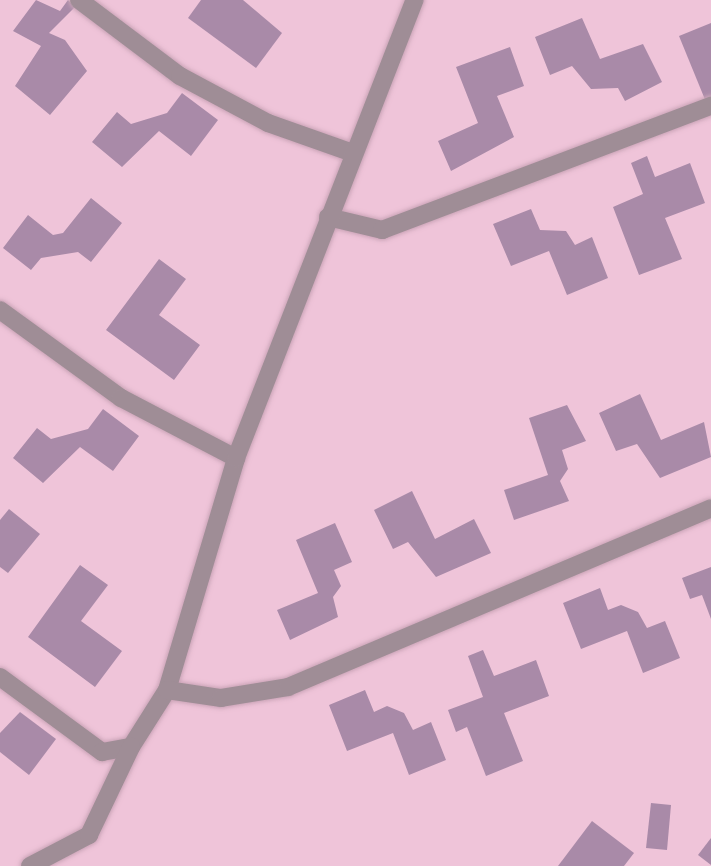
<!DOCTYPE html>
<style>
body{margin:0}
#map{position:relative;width:711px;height:866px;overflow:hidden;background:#efc4d9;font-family:"Archivo Narrow",sans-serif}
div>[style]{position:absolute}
.building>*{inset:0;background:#a98aa8}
.roads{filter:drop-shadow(0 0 2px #caa4b7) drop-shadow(0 0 2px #caa4b7)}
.minor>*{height:18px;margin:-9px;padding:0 9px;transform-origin:9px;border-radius:9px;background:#9f8d96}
span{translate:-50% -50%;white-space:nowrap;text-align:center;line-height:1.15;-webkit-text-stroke:7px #efc4d9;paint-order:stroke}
</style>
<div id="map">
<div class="building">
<div style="clip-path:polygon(36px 0,60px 11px,68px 0,75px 7px,49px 33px,65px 40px,87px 71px,50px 115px,15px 86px,41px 46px,13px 31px)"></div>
<div style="clip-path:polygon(201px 0,243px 0,282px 33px,256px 68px,188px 18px)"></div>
<div style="clip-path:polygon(582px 18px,600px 59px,643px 44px,662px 82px,625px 101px,618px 88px,591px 89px,572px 66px,550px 75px,535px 37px)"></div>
<div style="clip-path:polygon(711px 23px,711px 100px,706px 102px,679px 36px)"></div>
<div style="clip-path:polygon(510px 47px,524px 86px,497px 96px,514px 137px,451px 171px,438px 141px,478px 123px,456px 67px)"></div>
<div style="clip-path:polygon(182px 93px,218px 120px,191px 156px,159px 131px,122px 167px,92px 142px,117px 112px,131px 124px,167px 113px)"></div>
<div style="clip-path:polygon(647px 156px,655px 177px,690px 163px,705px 203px,665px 218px,682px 259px,639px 275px,613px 207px,643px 194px,631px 163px)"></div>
<div style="clip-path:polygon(91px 198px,122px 223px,91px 262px,78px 252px,41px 258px,31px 270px,3px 248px,28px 215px,53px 235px,63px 233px)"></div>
<div style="clip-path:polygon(531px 209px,540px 230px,566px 231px,575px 245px,592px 237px,608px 278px,567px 295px,549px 251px,511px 266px,493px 224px)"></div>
<div style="clip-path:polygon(159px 259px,186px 279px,159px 315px,200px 345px,174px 380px,106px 330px)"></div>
<div style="clip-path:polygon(640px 394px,661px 440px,704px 422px,711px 457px,660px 478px,637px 444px,616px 451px,599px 413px)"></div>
<div style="clip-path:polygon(567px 405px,586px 441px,562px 450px,568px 469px,560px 481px,569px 501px,514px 520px,504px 490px,548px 475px,529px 418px)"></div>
<div style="clip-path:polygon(103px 409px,139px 436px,113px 471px,80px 447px,43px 483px,13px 458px,37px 428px,51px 439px,88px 429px)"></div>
<div style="clip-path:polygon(412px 491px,435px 539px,474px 519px,491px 553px,436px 577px,408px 542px,393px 549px,374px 510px)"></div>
<div style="clip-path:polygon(9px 509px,40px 534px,8px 573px,0 567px,0 520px)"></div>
<div style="clip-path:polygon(335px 523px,352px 562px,334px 570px,341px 586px,333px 597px,338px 617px,290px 640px,277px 610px,318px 593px,296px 540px)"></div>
<div style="clip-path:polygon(80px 565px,108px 585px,81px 621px,122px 651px,95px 687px,28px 637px)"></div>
<div style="clip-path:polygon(711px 567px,711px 619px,702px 595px,690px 599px,682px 578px)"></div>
<div style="clip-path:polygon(600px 588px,608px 610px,621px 605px,638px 612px,647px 628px,665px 621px,680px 658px,643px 673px,627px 631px,581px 649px,563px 603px)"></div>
<div style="clip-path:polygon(483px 650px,494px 676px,536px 660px,549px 696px,504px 713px,523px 761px,486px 776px,467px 727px,456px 732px,448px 710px,483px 697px,468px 656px)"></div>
<div style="clip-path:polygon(365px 690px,374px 712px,387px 706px,404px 713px,413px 730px,431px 722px,446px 760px,409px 775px,393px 733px,347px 751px,329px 705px)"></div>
<div style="clip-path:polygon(20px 712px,56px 739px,29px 775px,0 752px,0 733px)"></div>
<div style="clip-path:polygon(651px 803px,671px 805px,667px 850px,646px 848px)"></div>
<div style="clip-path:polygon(592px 821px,634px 853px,624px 866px,558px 866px)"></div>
<div style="clip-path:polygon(711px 838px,711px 865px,698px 855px)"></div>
</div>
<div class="roads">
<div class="minor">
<div style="left:79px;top:0;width:126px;rotate:37deg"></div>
<div style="left:180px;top:76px;width:100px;rotate:28.1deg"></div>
<div style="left:268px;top:123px;width:87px;rotate:19.5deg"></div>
<div style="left:328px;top:217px;width:56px;rotate:13.5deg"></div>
<div style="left:382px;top:230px;width:352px;rotate:-20.7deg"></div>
<div style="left:0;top:310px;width:150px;rotate:36deg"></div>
<div style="left:121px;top:398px;width:130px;rotate:27.6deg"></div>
<div style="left:0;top:677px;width:127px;rotate:36.3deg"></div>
<div style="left:102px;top:752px;width:29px;rotate:-10deg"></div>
<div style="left:131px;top:747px;width:67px;rotate:-57.7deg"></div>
<div style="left:167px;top:690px;width:242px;rotate:-73.4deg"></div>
<div style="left:236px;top:458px;width:492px;rotate:-68.7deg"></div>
<div style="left:167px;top:690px;width:55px;rotate:8.4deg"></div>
<div style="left:221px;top:698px;width:68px;rotate:-9.3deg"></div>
<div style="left:288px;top:687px;width:459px;rotate:-22.9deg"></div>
<div style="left:30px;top:866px;width:67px;rotate:-27.7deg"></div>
<div style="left:89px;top:835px;width:98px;rotate:-64.5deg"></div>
</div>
</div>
</div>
